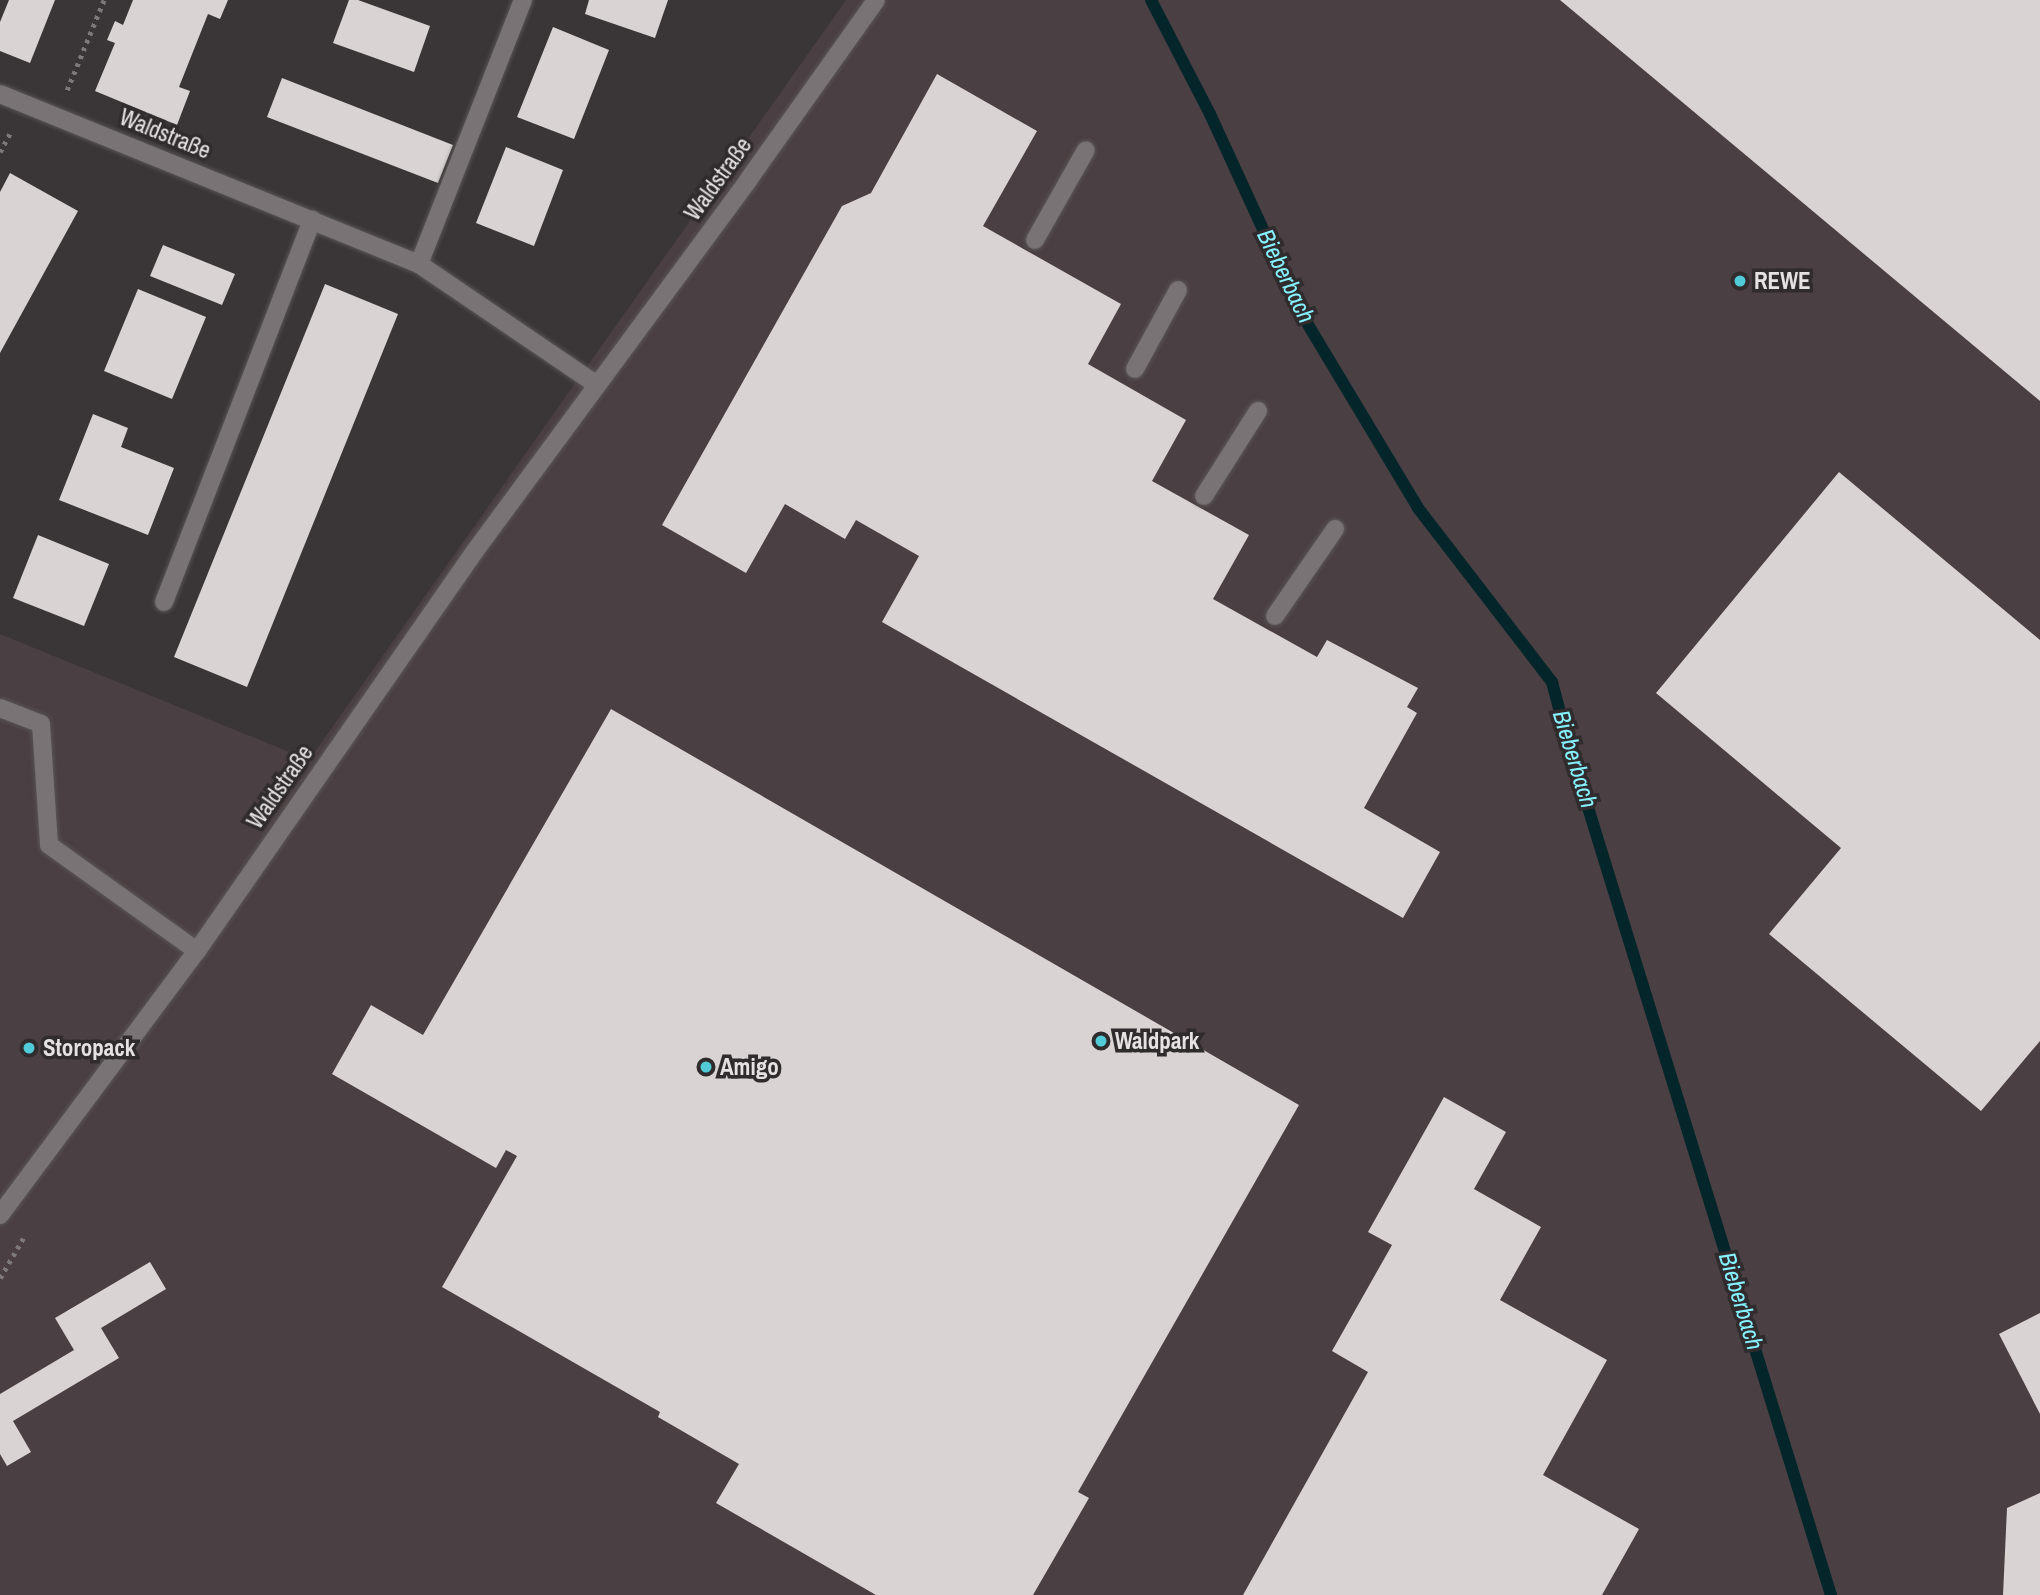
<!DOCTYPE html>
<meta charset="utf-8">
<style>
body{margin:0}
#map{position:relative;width:2040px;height:1595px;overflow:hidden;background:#3a3536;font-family:"Archivo Narrow",sans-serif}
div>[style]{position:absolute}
.built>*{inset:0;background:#4a3f42}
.stream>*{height:12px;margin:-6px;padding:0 6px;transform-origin:6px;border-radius:6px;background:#04262a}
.building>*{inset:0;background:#d9d3d4}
.path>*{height:4.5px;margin-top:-2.25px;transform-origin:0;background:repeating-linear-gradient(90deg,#7d7879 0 3.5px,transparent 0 8.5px)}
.roads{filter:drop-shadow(0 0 2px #585455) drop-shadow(0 0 2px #585455)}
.lane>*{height:18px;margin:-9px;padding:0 9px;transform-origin:9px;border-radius:9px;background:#797375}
.street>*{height:18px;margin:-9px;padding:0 9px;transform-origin:9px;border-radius:9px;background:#797375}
.dots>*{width:19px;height:19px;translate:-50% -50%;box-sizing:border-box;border:4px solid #302b2c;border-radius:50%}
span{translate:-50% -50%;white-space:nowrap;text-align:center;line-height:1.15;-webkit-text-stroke:7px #302b2c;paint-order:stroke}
.street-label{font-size:23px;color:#e6e2e3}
.poi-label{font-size:23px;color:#e6e2e3;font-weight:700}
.left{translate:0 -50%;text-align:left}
.water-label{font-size:24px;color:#86f2ff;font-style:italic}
</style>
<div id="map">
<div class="built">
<div style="clip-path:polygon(846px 0,2040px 0,2040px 1595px,0 1595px,0 634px,309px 760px)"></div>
</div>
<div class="stream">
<div style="left:1151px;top:0;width:128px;rotate:62.6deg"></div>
<div style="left:1210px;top:114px;width:225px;rotate:65.3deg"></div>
<div style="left:1304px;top:318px;width:222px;rotate:59deg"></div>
<div style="left:1418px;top:508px;width:220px;rotate:52.4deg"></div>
<div style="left:1552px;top:682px;width:66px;rotate:75.1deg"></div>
<div style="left:1569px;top:746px;width:889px;rotate:72.85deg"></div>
</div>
<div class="building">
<div style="clip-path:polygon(9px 0,55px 0,30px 63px,0 51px,0 22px)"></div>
<div style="clip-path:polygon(133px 0,228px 0,220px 19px,208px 14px,179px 87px,190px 91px,177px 125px,95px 91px,115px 43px,107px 40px,115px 21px,123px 25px)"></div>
<div style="clip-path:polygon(349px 0,358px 0,430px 26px,414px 72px,333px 43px)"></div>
<div style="clip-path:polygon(589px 0,668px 0,655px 38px,585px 14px)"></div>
<div style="clip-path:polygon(1560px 0,2040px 0,2040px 401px)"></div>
<div style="clip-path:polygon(553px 27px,609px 50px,574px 139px,517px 117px)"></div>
<div style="clip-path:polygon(937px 74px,1037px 131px,983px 226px,1121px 304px,1088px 364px,1186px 420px,1152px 481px,1249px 535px,1213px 599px,1317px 657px,1327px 640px,1418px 688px,1407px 707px,1417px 713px,1364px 808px,1440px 852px,1403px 918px,882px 622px,919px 556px,856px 520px,845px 539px,785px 504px,746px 573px,662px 525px,842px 206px,871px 193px)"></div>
<div style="clip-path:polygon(282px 78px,453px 145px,438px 183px,267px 117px)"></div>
<div style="clip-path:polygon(506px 147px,563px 170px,534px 246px,476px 223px)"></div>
<div style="clip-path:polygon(10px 173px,78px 211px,0 353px,0 192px)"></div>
<div style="clip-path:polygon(163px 245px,235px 274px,222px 305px,150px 276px)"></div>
<div style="clip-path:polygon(325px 284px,398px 314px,247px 687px,174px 657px)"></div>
<div style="clip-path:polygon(138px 289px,206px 317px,172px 399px,104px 371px)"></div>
<div style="clip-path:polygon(93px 414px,128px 428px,121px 447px,174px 468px,148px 535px,59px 500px)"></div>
<div style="clip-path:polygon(1839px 472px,2040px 640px,2040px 1041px,1981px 1111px,1769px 934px,1841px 848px,1656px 693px)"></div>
<div style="clip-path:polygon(38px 535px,109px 564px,84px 626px,13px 598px)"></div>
<div style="clip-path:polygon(611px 709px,1299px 1105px,1078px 1492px,1089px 1498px,1033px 1595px,876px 1595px,716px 1503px,739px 1464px,658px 1417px,660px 1412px,442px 1287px,517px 1156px,506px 1150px,496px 1168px,332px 1074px,371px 1005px,423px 1035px)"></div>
<div style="clip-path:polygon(1444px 1097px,1506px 1132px,1474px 1189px,1541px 1227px,1500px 1300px,1607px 1360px,1543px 1475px,1639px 1529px,1602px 1595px,1243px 1595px,1368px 1372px,1332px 1351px,1392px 1245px,1368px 1232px)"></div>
<div style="clip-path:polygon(150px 1262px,166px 1289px,101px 1328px,119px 1358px,13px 1421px,31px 1452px,7px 1466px,0 1454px,0 1394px,74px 1350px,55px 1318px)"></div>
<div style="clip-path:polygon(2040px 1313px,2040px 1414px,1999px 1334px)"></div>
<div style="clip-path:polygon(2040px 1493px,2040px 1595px,2003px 1595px,2007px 1508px)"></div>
</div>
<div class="path">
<div style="left:67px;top:90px;width:97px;rotate:-67.7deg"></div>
<div style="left:0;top:152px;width:24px;rotate:-62deg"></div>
<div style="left:0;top:1278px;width:50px;rotate:-59.8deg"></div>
</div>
<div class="roads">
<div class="lane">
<div style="left:1035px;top:240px;width:103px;rotate:-60.5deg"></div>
<div style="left:1135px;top:369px;width:90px;rotate:-61.4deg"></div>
<div style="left:1204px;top:496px;width:101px;rotate:-57.6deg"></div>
<div style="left:1275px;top:616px;width:106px;rotate:-55.4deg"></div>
<div style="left:0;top:708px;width:44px;rotate:21.3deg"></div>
<div style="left:41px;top:724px;width:121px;rotate:86.2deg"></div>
<div style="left:49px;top:845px;width:182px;rotate:35.6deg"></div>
</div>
<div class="street">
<div style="left:0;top:94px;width:452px;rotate:22.1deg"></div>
<div style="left:419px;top:264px;width:215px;rotate:34.2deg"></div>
<div style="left:419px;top:264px;width:284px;rotate:-68.5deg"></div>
<div style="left:164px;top:602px;width:410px;rotate:-68.8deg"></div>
<div style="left:0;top:1215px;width:329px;rotate:-53.3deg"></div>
<div style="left:197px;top:951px;width:487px;rotate:-55.2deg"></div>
<div style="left:475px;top:551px;width:462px;rotate:-53.6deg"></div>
<div style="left:749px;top:179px;width:219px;rotate:-54.6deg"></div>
</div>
</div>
<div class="dots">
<div style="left:1740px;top:281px;background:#52cbd9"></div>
<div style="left:1101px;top:1041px;background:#52cbd9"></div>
<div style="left:29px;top:1048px;background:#52cbd9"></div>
<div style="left:706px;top:1067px;background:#52cbd9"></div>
</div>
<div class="street-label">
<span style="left:165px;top:134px;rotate:22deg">Waldstraße</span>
<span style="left:718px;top:179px;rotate:-54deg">Waldstraße</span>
<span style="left:280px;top:787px;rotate:-55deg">Waldstraße</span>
</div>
<div class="poi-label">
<span class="left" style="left:1754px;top:281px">REWE</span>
<span class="left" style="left:1115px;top:1041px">Waldpark</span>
<span class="left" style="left:43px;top:1048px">Storopack</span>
<span class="left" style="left:720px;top:1067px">Amigo</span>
</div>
<div class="water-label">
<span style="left:1286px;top:276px;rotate:64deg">Bieberbach</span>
<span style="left:1575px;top:759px;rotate:73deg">Bieberbach</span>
<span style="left:1741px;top:1301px;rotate:73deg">Bieberbach</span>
</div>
</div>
